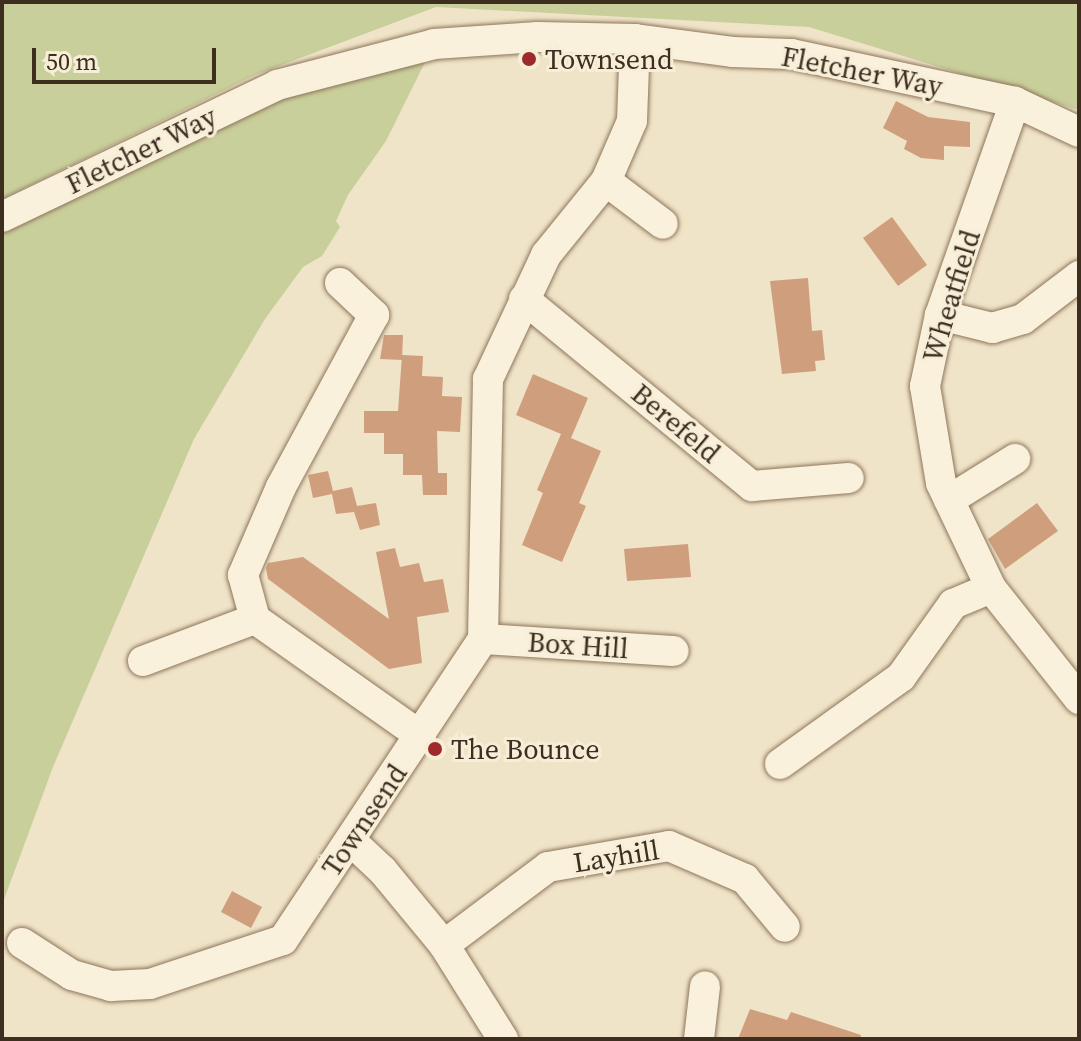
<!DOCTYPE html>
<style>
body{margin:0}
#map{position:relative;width:1081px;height:1041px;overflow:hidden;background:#f0e4c8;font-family:"Source Serif 4",serif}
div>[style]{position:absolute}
.green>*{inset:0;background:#c9cf9b}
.building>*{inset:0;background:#cf9f7d}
.roads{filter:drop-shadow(0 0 2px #8d765c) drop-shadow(0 0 2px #8d765c)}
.minor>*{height:30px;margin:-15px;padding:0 15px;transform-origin:15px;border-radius:15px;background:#faf1dc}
.dots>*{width:22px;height:22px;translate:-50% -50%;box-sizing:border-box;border:4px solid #f7eed8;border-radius:50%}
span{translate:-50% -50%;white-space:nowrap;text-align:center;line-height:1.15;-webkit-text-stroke:6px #f7eed8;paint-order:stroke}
.poi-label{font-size:28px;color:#3d2e20}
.left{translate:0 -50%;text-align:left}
.street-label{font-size:28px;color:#3d2e20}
.frame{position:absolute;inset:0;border:4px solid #3d2e20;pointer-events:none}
.scale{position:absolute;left:32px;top:48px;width:184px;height:36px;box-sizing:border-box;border:4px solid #3d2e20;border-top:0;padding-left:10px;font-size:24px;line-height:28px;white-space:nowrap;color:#3d2e20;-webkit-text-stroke:6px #f7eed8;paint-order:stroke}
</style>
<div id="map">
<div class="green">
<div style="clip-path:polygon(2px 2px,1079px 2px,1079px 110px,809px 27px,436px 7px,255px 75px,2px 199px)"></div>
<div style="clip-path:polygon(434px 44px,386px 141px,348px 195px,336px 221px,340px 227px,322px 256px,303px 267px,265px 319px,194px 439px,53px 767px,2px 905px,2px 217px,277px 85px)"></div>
</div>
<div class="building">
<div style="clip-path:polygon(896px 101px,928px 117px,970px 122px,970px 147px,944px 146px,944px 160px,921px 158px,904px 149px,907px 141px,883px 128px)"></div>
<div style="clip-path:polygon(892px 217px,927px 265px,898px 286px,863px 238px)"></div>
<div style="clip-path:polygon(808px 278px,812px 331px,822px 330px,825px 360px,815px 361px,816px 371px,782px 374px,770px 281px)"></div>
<div style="clip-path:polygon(384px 335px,403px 335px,402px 360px,380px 359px)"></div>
<div style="clip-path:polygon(402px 355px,423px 356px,422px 376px,443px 377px,442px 396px,462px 397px,460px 432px,437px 431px,438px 473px,447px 473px,447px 495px,423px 495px,422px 475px,403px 475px,403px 454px,384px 454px,384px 433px,364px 433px,364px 411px,398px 411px)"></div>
<div style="clip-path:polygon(533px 374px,588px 398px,571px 438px,601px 451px,579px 503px,586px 506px,562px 562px,522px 545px,543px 493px,537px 490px,561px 434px,516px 415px)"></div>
<div style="clip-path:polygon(328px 471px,333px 491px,352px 487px,357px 506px,376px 503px,380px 525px,360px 530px,354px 512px,336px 514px,332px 494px,313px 498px,308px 475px)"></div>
<div style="clip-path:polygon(1037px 503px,1058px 531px,1005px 569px,988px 539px)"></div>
<div style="clip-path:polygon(688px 544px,691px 577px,627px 581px,624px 549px)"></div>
<div style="clip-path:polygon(395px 548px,400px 567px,419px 563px,424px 582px,443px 579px,449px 612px,417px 617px,422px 663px,389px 669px,268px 579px,266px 568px,268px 563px,303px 557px,389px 619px,376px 552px)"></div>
<div style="clip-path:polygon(232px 891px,262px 907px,251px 928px,221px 912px)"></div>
<div style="clip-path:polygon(750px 1009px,787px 1020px,791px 1012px,861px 1035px,860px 1039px,738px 1039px)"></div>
</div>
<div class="roads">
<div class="minor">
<div style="left:606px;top:181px;width:71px;rotate:37deg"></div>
<div style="left:2px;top:217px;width:305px;rotate:-25.6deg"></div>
<div style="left:277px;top:85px;width:162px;rotate:-14.6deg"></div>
<div style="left:434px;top:44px;width:104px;rotate:-3.9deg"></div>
<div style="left:538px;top:37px;width:97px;rotate:1.2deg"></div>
<div style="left:635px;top:39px;width:98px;rotate:7.6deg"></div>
<div style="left:732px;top:52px;width:59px;rotate:1.9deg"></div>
<div style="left:791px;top:54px;width:229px;rotate:12.1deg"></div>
<div style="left:1015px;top:102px;width:71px;rotate:25.1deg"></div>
<div style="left:340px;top:283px;width:47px;rotate:43.3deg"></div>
<div style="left:374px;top:315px;width:196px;rotate:118.4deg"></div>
<div style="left:281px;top:487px;width:96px;rotate:113.4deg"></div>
<div style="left:243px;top:575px;width:46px;rotate:74.7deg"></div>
<div style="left:255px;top:619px;width:203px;rotate:35.2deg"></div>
<div style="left:524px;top:299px;width:295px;rotate:39.4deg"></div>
<div style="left:752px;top:486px;width:97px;rotate:-4.7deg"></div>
<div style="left:940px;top:315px;width:54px;rotate:14deg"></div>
<div style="left:992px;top:328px;width:32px;rotate:-16deg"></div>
<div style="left:1023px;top:319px;width:71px;rotate:-37.5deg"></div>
<div style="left:949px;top:500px;width:78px;rotate:-31.8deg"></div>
<div style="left:991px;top:588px;width:142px;rotate:51.6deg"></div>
<div style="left:483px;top:639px;width:191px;rotate:3.6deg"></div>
<div style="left:143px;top:661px;width:120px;rotate:-20.6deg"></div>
<div style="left:780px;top:764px;width:149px;rotate:-35.7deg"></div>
<div style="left:901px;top:677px;width:90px;rotate:-54.5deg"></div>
<div style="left:953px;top:604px;width:41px;rotate:-22.8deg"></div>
<div style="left:991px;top:588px;width:116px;rotate:-115.5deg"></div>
<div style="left:941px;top:483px;width:98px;rotate:-99.4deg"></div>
<div style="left:925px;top:386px;width:73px;rotate:-78.1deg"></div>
<div style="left:940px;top:315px;width:226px;rotate:-70.6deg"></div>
<div style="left:350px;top:840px;width:45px;rotate:43.2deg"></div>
<div style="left:383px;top:871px;width:96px;rotate:50.5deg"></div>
<div style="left:444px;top:945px;width:111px;rotate:57.9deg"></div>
<div style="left:22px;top:943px;width:59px;rotate:32.6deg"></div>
<div style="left:72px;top:975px;width:41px;rotate:15.8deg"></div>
<div style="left:111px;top:986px;width:39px;rotate:-3deg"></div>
<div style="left:150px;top:984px;width:140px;rotate:-18.3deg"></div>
<div style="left:283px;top:940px;width:361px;rotate:-56.4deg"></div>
<div style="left:483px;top:639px;width:260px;rotate:-88.9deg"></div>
<div style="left:488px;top:379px;width:137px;rotate:-64.9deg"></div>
<div style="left:546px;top:255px;width:95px;rotate:-51deg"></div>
<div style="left:606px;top:181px;width:65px;rotate:-66.6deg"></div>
<div style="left:632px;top:121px;width:82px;rotate:-87.9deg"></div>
<div style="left:444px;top:945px;width:130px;rotate:-36.9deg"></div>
<div style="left:548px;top:867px;width:123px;rotate:-9.8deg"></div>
<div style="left:669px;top:846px;width:83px;rotate:23.5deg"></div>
<div style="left:745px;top:879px;width:62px;rotate:50.2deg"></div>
<div style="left:699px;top:1039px;width:53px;rotate:-83.5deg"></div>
</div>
</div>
<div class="dots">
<div style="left:529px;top:59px;background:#9e2a2b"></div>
<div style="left:435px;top:749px;background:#9e2a2b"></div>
</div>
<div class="poi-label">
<span class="left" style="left:545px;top:59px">Townsend</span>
<span class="left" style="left:451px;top:749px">The Bounce</span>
</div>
<div class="street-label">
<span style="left:862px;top:71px;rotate:11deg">Fletcher Way</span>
<span style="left:141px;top:150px;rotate:-26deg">Fletcher Way</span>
<span style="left:951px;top:296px;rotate:-73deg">Wheatfield</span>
<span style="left:676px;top:423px;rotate:40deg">Berefeld</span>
<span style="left:578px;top:645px;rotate:4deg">Box Hill</span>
<span style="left:364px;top:820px;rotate:-56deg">Townsend</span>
<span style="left:616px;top:856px;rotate:-9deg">Layhill</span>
</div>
<div class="frame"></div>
<div class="scale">50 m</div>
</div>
